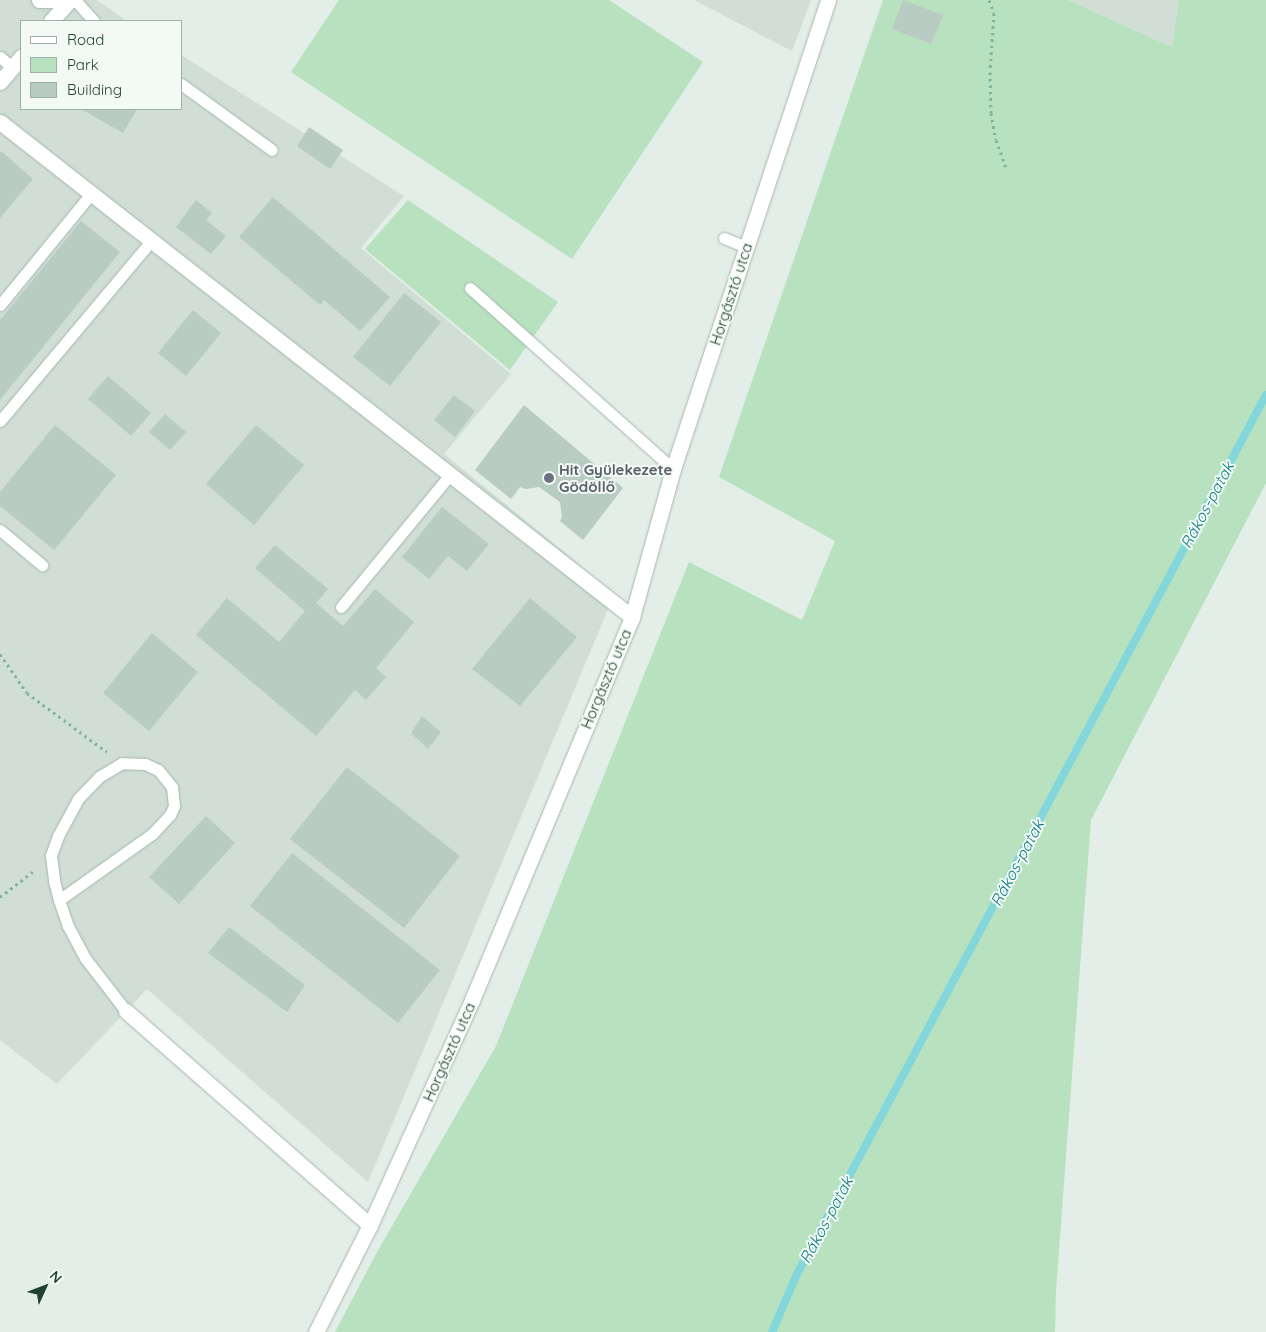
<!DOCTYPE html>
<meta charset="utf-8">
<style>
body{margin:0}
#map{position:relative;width:1266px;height:1332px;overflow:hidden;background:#e2eee7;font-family:Quicksand,sans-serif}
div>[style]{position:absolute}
.built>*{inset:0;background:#d0ded6}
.green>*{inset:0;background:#b8e2bf}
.stream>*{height:8px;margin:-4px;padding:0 4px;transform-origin:4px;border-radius:4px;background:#83d6da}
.building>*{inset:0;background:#b9ccc3}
.path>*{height:3px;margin-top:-1.5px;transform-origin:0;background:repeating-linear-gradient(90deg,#7eb59e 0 2.5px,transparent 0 6.5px)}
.roads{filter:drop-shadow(0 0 1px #a4b7ae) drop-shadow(0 0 1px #a4b7ae)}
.service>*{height:11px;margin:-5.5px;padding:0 5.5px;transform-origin:5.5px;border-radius:5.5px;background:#fff}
.minor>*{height:15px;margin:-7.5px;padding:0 7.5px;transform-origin:7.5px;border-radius:7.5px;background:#fff}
.dots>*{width:14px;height:14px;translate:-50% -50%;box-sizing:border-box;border:2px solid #f3faf5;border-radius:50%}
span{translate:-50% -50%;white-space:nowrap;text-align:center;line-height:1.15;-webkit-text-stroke:4px #f3faf5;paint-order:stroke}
.street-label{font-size:15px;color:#1f4134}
.worship-label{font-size:15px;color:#5b616d;font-weight:700}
.left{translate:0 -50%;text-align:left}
.water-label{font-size:16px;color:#117e85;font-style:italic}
.legend{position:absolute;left:20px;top:20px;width:162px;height:90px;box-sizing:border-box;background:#f3faf5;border:1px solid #9eb0a8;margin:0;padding:6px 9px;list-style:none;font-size:15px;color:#1f4134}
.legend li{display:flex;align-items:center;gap:10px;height:25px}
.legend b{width:25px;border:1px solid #9eb0a8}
.north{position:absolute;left:20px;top:1262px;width:50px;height:50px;-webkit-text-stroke:4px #f3faf5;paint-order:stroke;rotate:47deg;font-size:14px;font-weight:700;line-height:20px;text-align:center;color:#1f4134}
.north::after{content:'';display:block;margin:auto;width:18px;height:22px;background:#1f4134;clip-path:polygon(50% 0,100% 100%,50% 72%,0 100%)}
</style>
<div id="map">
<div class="built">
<div style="clip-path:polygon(0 0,97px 0,127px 21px,21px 21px,21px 109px,181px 109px,181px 55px,404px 196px,361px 248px,511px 374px,444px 454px,580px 565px,609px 607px,368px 1182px,147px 989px,57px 1084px,0 1040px)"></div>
<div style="clip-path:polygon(694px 0,811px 0,792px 51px)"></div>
<div style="clip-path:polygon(1068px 0,1179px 0,1172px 47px)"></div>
</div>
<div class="green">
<div style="clip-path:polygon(339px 0,609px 0,703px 62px,572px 259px,291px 72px)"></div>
<div style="clip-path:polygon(883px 0,1068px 0,1172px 47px,1179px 0,1266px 0,1266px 483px,1091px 820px,1056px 1291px,1055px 1332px,335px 1332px,377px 1252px,496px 1046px,689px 562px,802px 620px,835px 541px,719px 477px)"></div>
<div style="clip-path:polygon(408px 200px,558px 302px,510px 370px,365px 249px)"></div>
</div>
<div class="stream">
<div style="left:772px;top:1332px;width:63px;rotate:-66.7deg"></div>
<div style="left:797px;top:1274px;width:996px;rotate:-61.92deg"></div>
</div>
<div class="building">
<div style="clip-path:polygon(903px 0,943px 15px,931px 44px,892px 29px)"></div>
<div style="clip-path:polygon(81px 109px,137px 109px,123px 133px)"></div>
<div style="clip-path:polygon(309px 127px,343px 150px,330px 169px,297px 146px)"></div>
<div style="clip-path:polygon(1px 151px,33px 179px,0 218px,0 152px)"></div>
<div style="clip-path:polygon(273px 197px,390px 297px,360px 331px,324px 300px,320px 305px,239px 237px)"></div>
<div style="clip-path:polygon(196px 200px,212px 213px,206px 220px,226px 236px,211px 254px,176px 227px)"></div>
<div style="clip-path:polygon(81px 221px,120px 252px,0 400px,0 320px)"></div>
<div style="clip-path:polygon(404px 293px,441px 322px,390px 386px,353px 357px)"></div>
<div style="clip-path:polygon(193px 310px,221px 333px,186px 376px,158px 353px)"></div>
<div style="clip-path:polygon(108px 376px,151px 413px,131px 436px,88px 399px)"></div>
<div style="clip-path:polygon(454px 395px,475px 411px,455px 437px,434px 420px)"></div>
<div style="clip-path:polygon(524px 405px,623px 488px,583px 540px,560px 521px,562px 517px,560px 502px,539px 487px,526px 489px,520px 487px,511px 499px,475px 470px)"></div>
<div style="clip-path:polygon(165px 414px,186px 432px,170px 450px,149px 432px)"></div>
<div style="clip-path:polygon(55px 425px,116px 475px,54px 550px,0 506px,0 492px)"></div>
<div style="clip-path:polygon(256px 425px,304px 465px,254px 525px,206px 484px)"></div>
<div style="clip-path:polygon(442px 507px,489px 544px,467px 571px,448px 556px,429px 579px,402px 557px)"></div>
<div style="clip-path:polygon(275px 545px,328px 589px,316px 603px,343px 626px,375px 589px,414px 622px,376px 668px,386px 677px,366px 700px,355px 690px,316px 736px,196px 635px,227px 598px,279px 642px,305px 611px,255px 568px)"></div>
<div style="clip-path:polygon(530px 598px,577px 637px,520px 706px,472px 669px)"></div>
<div style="clip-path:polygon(152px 633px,198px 672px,149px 731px,103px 693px)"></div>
<div style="clip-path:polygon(422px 716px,441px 732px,428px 749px,411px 733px)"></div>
<div style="clip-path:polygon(347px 767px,460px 856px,404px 928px,290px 839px)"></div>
<div style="clip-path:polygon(206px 816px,235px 843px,179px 904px,149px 877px)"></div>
<div style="clip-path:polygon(292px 853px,440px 970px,398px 1023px,250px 906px)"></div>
<div style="clip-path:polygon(229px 927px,305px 985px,287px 1012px,208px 953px)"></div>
</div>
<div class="path">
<div style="left:989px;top:0;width:14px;rotate:69deg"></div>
<div style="left:994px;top:13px;width:59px;rotate:93.9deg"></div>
<div style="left:990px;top:72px;width:41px;rotate:88.6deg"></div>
<div style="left:991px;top:113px;width:27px;rotate:80deg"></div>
<div style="left:996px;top:140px;width:30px;rotate:70deg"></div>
<div style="left:0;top:654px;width:47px;rotate:55.3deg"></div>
<div style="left:27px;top:693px;width:99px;rotate:36.4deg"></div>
<div style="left:0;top:897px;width:44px;rotate:-37.6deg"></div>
</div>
<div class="roads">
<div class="service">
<div style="left:75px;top:0;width:28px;rotate:48deg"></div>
<div style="left:0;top:57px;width:16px;rotate:40deg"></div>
<div style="left:181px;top:84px;width:112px;rotate:36deg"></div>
<div style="left:724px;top:238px;width:24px;rotate:22deg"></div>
<div style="left:470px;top:288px;width:272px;rotate:41.7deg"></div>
<div style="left:0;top:305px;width:144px;rotate:-50.7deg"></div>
<div style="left:0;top:421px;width:235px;rotate:-50deg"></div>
<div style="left:0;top:530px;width:55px;rotate:39.8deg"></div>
<div style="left:341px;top:607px;width:170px;rotate:-50.5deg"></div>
<div style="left:59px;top:900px;width:114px;rotate:-35.4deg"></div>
<div style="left:152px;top:834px;width:26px;rotate:-47deg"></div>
<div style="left:170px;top:815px;width:10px;rotate:-66deg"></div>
<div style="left:174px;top:806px;width:19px;rotate:-96deg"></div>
<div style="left:172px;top:787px;width:22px;rotate:-129deg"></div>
<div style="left:158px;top:770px;width:14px;rotate:-155deg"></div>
<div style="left:145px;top:764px;width:23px;rotate:-178deg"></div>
<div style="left:122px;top:763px;width:26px;rotate:149deg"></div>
<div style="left:100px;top:776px;width:32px;rotate:134deg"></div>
<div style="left:78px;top:799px;width:42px;rotate:118.4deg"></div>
<div style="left:58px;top:836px;width:20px;rotate:110deg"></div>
<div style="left:51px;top:855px;width:26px;rotate:83deg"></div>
<div style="left:54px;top:881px;width:20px;rotate:75deg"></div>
<div style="left:59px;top:900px;width:28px;rotate:71deg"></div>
<div style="left:68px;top:926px;width:36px;rotate:62deg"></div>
<div style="left:85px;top:958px;width:67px;rotate:52.3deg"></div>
</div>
<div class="minor">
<div style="left:39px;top:0;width:16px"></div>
<div style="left:51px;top:21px;width:28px;rotate:-48deg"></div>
<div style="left:0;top:82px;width:33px;rotate:-50deg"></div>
<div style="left:0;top:122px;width:803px;rotate:38.07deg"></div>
<div style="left:126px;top:1011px;width:325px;rotate:41.3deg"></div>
<div style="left:316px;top:1332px;width:120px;rotate:-63.2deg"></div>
<div style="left:370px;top:1225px;width:247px;rotate:-65.6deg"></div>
<div style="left:472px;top:1000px;width:415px;rotate:-67.3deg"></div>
<div style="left:632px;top:617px;width:154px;rotate:-74.5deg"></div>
<div style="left:673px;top:469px;width:494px;rotate:-71.7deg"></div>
</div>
</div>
<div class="dots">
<div style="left:549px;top:478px;background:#6b7280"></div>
</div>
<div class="street-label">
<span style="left:731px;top:294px;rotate:-72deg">Horgásztó utca</span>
<span style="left:606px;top:679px;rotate:-67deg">Horgásztó utca</span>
<span style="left:449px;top:1052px;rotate:-66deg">Horgásztó utca</span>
</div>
<div class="worship-label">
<span class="left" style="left:559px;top:478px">Hit Gyülekezete<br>Gödöllő</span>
</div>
<div class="water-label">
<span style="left:1207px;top:505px;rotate:-62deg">Rákos-patak</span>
<span style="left:1017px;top:863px;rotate:-62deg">Rákos-patak</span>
<span style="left:826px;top:1220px;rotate:-62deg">Rákos-patak</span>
</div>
<ul class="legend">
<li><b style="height:6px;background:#fff"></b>Road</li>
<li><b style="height:14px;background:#b8e2bf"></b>Park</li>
<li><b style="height:14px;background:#b9ccc3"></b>Building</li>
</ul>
<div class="north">N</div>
</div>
